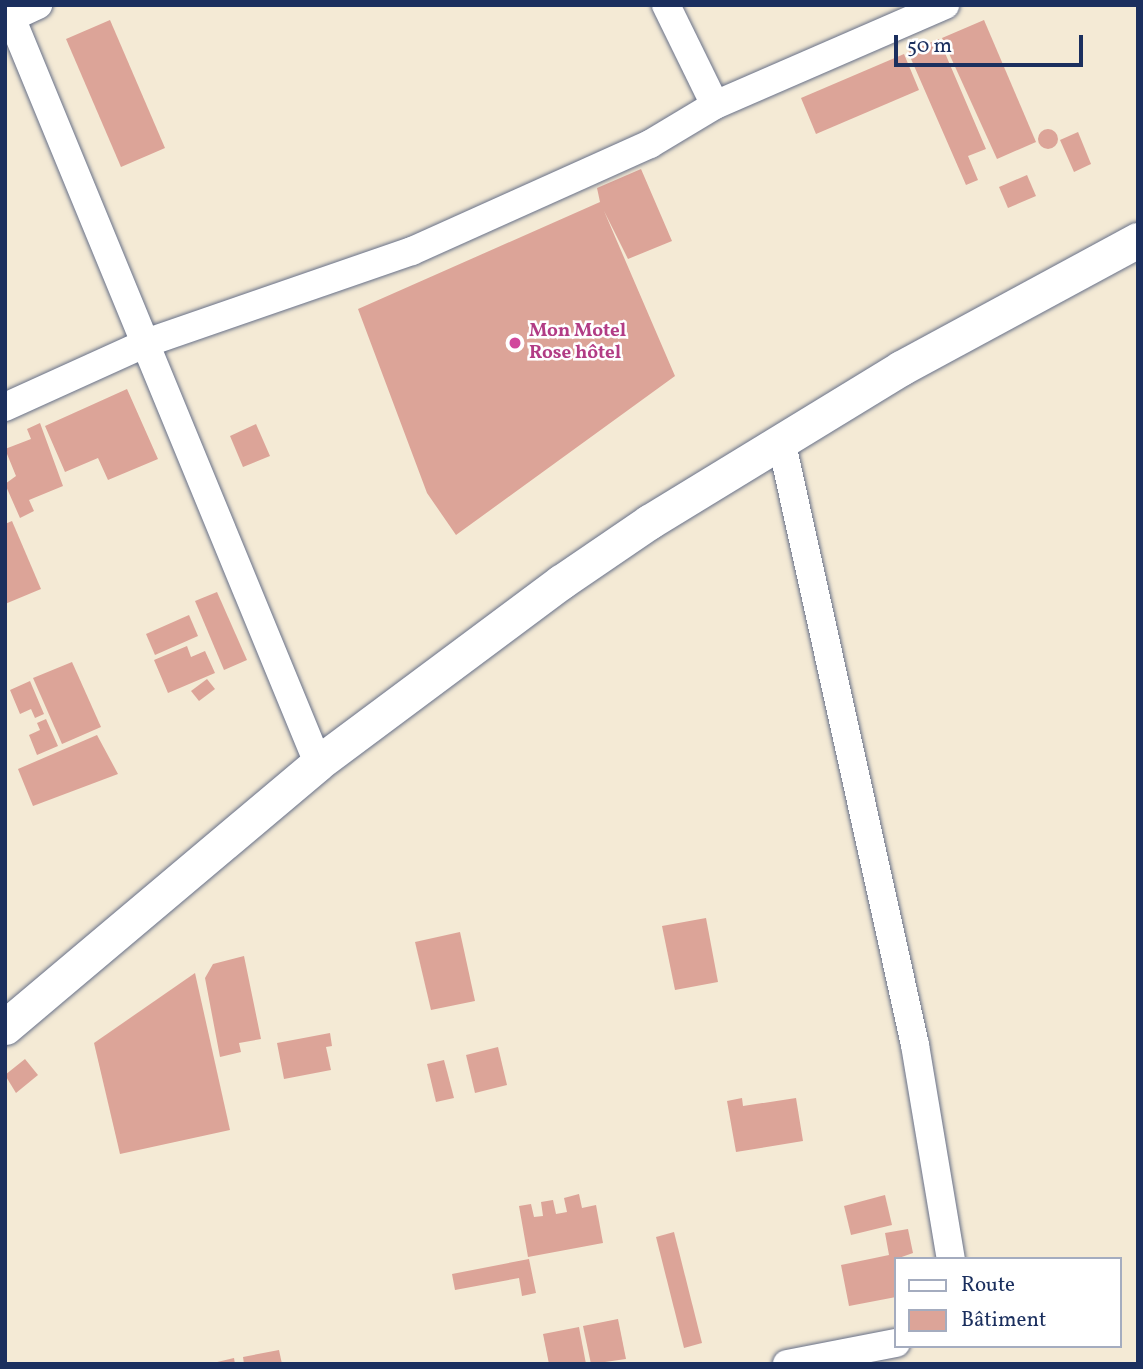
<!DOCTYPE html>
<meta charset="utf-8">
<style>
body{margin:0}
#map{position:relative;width:1143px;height:1369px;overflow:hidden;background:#f4ead5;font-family:Vollkorn,serif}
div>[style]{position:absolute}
.building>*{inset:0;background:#dca498}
.round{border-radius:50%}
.roads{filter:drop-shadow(0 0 2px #677088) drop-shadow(0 0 2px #677088)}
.minor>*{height:28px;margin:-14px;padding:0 14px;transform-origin:14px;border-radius:14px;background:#fff}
.major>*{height:35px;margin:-17.5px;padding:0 17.5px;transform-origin:17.5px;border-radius:17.5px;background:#fff}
.dots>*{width:19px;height:19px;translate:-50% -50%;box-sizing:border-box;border:4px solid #fff;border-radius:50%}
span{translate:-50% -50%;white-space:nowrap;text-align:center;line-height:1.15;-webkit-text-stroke:5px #fff;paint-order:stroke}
.hotel-label{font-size:19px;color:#b23c85;font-weight:700}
.left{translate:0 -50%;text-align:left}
.frame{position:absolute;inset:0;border:7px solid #1b2f5e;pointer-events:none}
.legend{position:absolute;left:894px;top:1257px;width:228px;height:91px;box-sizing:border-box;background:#fff;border:2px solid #a4acbf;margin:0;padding:9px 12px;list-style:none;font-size:21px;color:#1b2f5e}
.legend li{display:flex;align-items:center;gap:14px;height:35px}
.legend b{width:35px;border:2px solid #a4acbf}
.scale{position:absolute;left:894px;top:35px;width:189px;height:32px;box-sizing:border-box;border:4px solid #1b2f5e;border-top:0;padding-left:9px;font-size:21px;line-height:24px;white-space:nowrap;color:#1b2f5e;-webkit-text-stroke:5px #fff;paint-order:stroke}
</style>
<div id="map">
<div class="building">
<div style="clip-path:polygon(110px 20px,165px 148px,121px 167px,66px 39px)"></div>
<div style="clip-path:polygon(984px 20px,1036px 142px,997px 159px,942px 38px)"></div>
<div style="clip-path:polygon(939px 39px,986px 149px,968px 156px,978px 180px,966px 185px,908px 52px)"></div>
<div style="clip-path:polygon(904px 54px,919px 90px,816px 134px,801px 98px)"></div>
<div class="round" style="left:1038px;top:129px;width:20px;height:20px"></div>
<div style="clip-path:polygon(1078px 132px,1091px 164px,1074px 172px,1060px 140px)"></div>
<div style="clip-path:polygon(641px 169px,672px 241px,628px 259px,604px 211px,675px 376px,456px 535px,427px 493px,358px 309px,600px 202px,597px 188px)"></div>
<div style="clip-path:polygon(1027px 175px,1036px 196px,1008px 208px,999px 187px)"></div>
<div style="clip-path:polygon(127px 389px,158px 459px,108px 480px,98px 458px,65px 472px,45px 426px)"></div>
<div style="clip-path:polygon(40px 423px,63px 486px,29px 500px,34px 511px,20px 518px,5px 484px,16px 476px,5px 449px,31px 439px,27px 429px)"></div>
<div style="clip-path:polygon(256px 424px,270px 456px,243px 467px,230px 436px)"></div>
<div style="clip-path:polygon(12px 521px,41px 589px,5px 604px,5px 524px)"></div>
<div style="clip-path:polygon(217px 592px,247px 660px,224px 670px,195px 601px)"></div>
<div style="clip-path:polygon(189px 615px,198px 636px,155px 655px,146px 634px)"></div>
<div style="clip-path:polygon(187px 646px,191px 657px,205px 651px,215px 673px,168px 693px,154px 660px)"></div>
<div style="clip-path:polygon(72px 662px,101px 727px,62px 744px,33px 678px)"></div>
<div style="clip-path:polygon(207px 679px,215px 689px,199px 701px,191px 691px)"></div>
<div style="clip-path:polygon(30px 681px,44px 714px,35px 718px,31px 709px,20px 714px,10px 690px)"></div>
<div style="clip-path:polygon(46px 719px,58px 746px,37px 755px,29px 735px,40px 730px,37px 723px)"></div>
<div style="clip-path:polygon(97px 735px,118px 774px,33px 806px,18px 769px)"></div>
<div style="clip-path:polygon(706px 918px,718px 982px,675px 990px,662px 926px)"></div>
<div style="clip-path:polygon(460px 932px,475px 1001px,431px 1010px,415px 942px)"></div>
<div style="clip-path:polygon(244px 956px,261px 1039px,239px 1043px,241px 1052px,220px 1057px,205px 978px,213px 964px)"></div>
<div style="clip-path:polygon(195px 973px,230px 1130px,120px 1154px,94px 1043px)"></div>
<div style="clip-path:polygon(330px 1033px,332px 1046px,326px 1047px,331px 1070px,284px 1079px,277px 1043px)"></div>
<div style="clip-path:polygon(498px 1047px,507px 1085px,475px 1093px,466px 1055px)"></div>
<div style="clip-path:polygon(25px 1059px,38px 1075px,16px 1093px,5px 1075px)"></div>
<div style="clip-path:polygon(444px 1060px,454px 1098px,436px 1102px,427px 1064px)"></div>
<div style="clip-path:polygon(742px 1098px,743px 1106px,796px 1098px,803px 1141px,736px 1152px,727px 1101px)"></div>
<div style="clip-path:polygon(579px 1194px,582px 1208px,596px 1205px,603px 1243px,528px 1257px,519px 1206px,531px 1204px,534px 1217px,543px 1216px,541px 1202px,553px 1200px,556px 1214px,567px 1212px,564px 1198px)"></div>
<div style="clip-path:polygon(885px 1195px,892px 1225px,851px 1235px,844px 1206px)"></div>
<div style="clip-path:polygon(908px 1229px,913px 1253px,896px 1259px,896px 1297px,849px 1306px,841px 1265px,889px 1255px,885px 1233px)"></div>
<div style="clip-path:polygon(674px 1232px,702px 1343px,684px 1348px,656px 1237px)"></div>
<div style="clip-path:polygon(529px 1259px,536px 1293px,522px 1296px,519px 1278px,455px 1290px,452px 1274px)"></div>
<div style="clip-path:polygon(618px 1319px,626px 1359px,591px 1364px,583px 1326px)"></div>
<div style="clip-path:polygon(579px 1327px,586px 1364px,549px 1364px,543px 1334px)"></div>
<div style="clip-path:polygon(279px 1350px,282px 1364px,244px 1364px,243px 1357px)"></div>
<div style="clip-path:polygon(234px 1358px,235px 1364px,213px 1364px,213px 1363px)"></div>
</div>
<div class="roads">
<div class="minor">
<div style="left:6px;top:5px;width:820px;rotate:67.63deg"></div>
<div style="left:666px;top:5px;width:111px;rotate:63.9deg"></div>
<div style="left:12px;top:17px;width:29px;rotate:-25deg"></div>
<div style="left:5px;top:407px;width:155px;rotate:-24.4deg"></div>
<div style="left:146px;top:343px;width:281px;rotate:-19.1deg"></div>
<div style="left:412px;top:251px;width:261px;rotate:-24.2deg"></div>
<div style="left:650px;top:144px;width:76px;rotate:-31deg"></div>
<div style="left:715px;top:105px;width:251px;rotate:-23.5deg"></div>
<div style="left:781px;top:440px;width:620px;rotate:77.51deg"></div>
<div style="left:915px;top:1045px;width:217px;rotate:80.5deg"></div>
<div style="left:787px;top:1364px;width:111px;rotate:-10.9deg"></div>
</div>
<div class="major">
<div style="left:5px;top:1027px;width:409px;rotate:-40.1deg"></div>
<div style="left:318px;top:763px;width:303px;rotate:-36.7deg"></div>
<div style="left:561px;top:582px;width:107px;rotate:-34.3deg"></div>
<div style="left:649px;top:522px;width:295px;rotate:-31.4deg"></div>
<div style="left:901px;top:368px;width:269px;rotate:-28.4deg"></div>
</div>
</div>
<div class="dots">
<div style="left:515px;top:343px;background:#d1479c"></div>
</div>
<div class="hotel-label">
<span class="left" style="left:529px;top:343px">Mon Motel<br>Rose hôtel</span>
</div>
<div class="frame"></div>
<ul class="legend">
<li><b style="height:9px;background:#fff"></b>Route</li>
<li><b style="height:19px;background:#dca498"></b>Bâtiment</li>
</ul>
<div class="scale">50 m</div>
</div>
